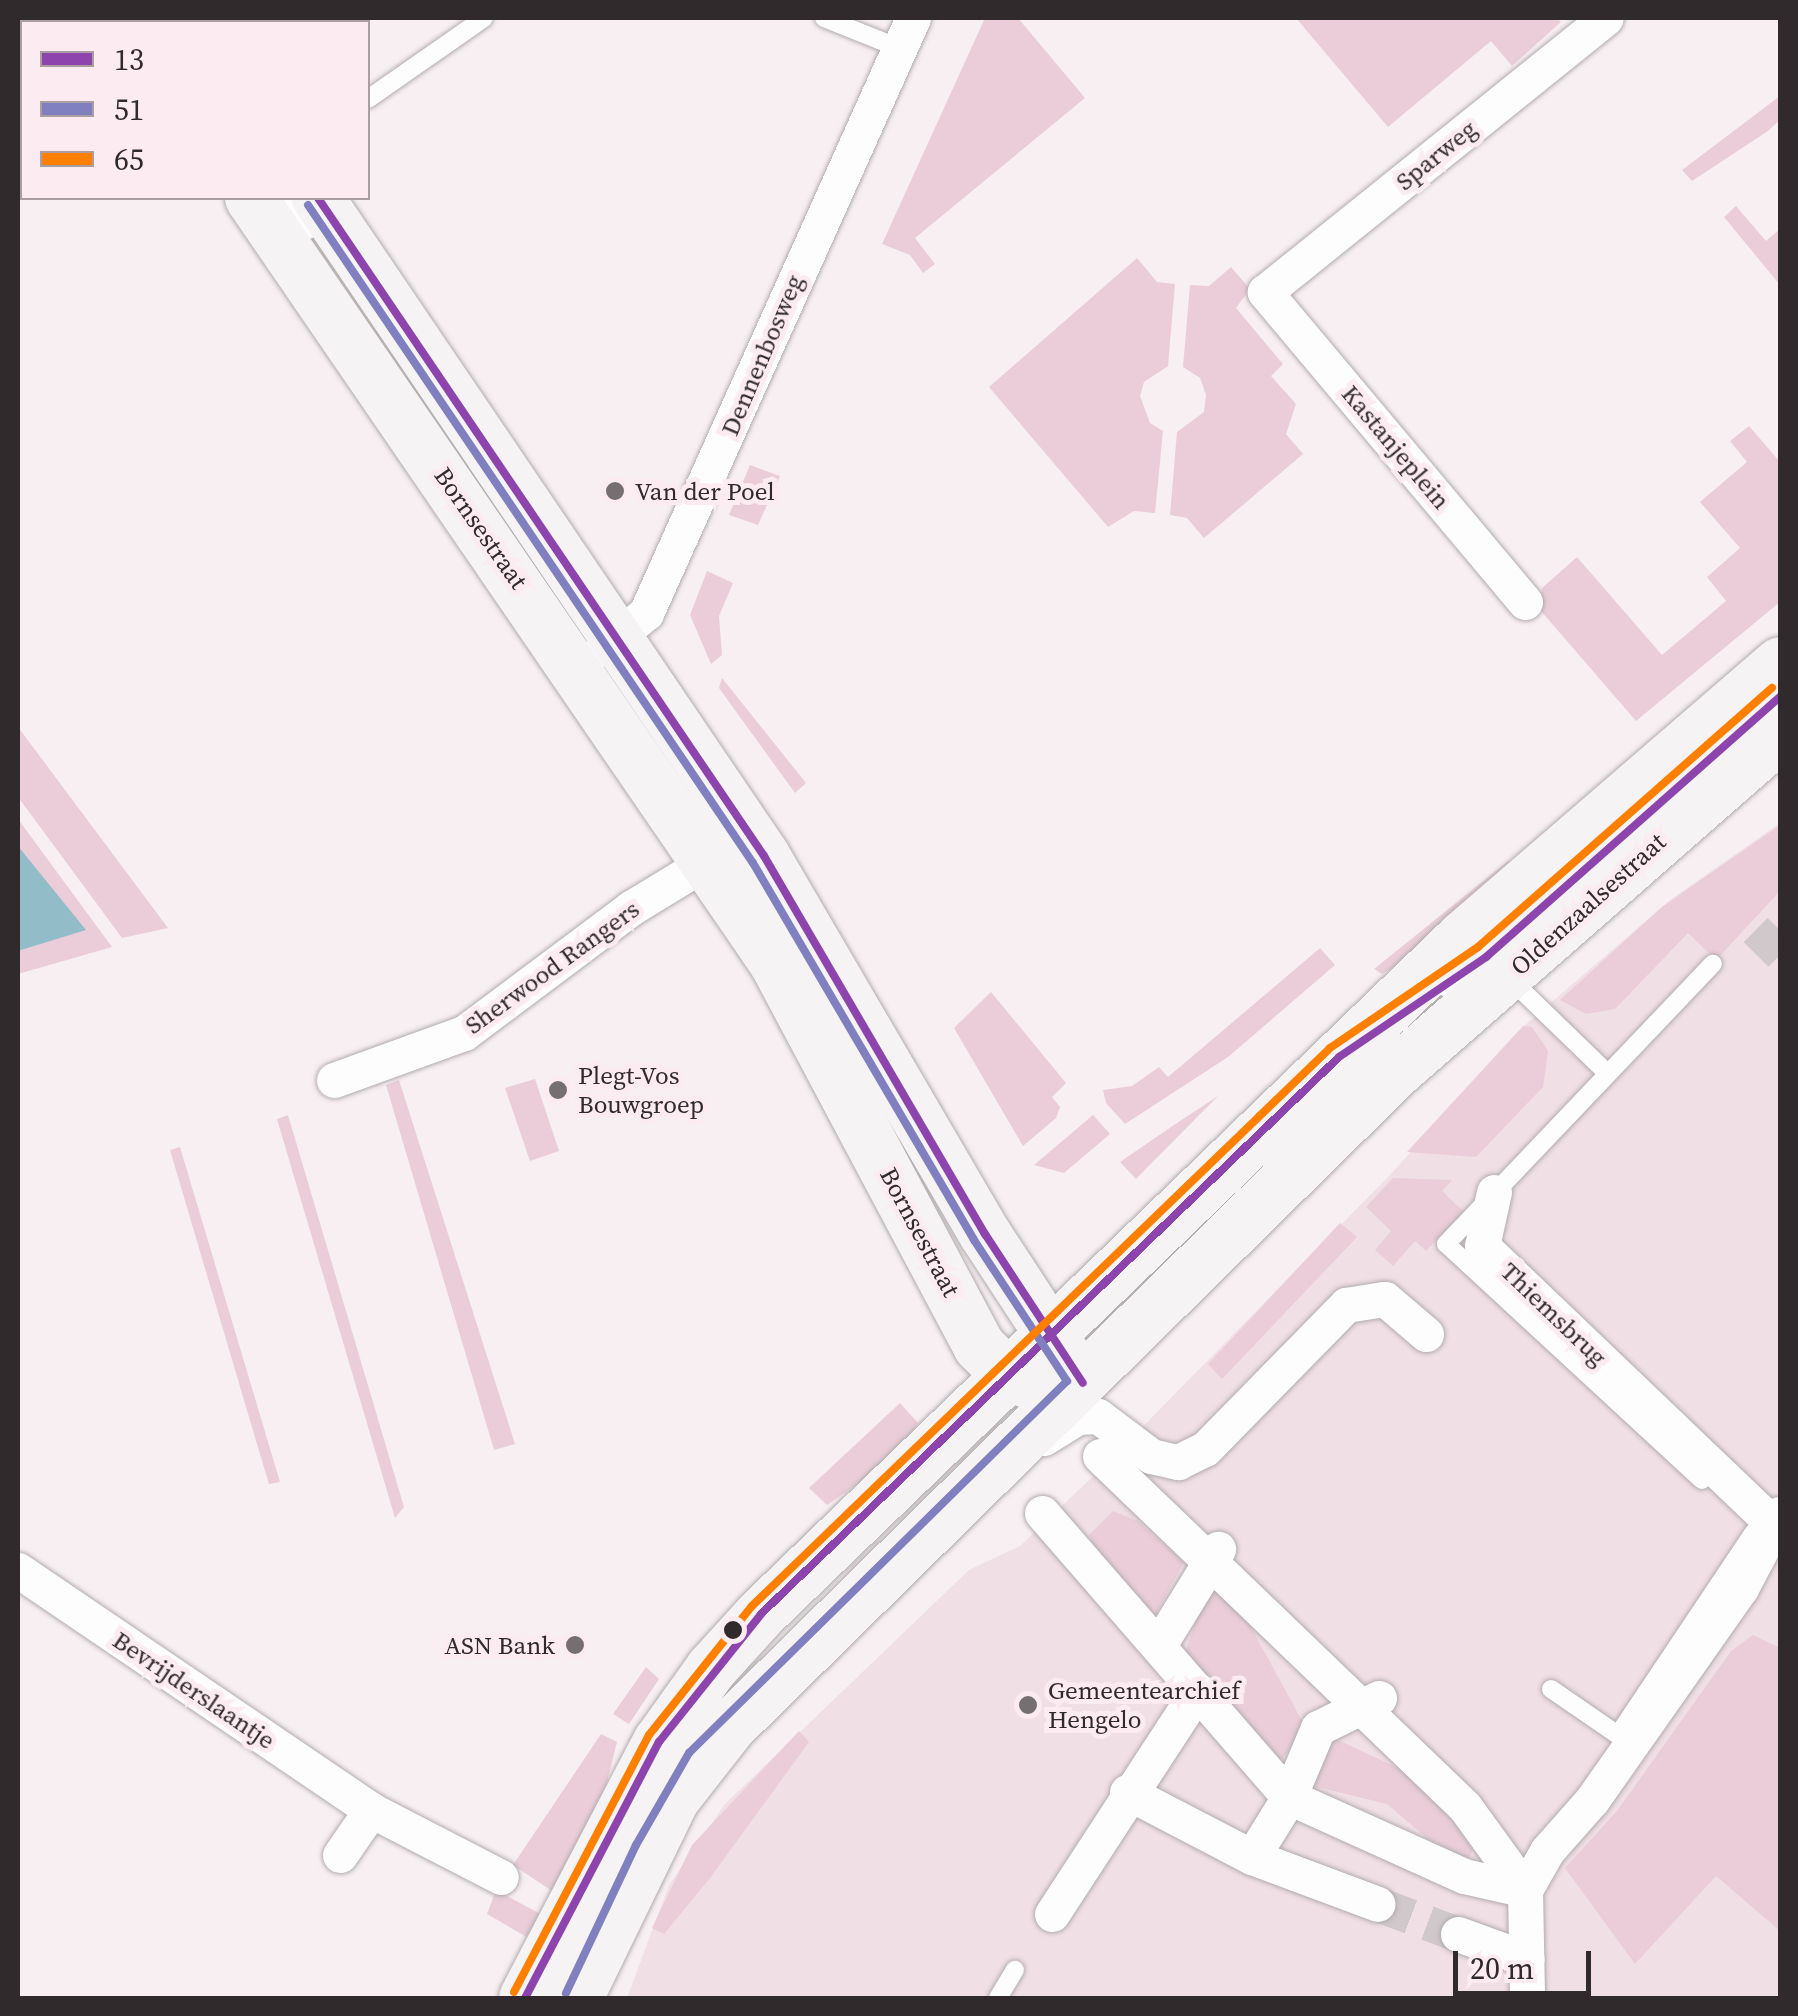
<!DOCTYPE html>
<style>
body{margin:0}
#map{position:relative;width:1798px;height:2016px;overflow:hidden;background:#f8eff2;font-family:"Source Serif 4",serif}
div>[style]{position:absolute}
.built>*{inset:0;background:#f0dfe5}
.green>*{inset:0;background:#eacdd8}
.water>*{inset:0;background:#92bcc7}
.street-tunnel>*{height:35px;margin-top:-17.5px;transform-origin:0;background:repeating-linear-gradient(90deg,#d0c8ca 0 35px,transparent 0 53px)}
.roads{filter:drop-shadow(0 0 2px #b2acae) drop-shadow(0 0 2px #b2acae)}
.lane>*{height:18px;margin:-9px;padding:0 9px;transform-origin:9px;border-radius:9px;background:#fefdfd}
.street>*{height:35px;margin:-17.5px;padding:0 17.5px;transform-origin:17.5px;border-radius:17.5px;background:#fefdfd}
.secondary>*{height:52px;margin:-26px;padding:0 26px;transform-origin:26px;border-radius:26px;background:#f6f3f5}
.bus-1>*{height:8px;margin:-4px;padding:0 4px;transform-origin:4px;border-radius:4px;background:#8e44ad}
.bus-2>*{height:8px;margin:-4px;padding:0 4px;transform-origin:4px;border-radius:4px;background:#8080c0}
.bus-3>*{height:8px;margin:-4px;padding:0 4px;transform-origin:4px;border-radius:4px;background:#ff8000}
.dots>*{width:28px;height:28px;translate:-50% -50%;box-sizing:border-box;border:5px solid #fcebf1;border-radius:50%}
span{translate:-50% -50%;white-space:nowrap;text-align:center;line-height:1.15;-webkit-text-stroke:10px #fcebf1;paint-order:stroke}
.street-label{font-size:25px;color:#302a2c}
.poi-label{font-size:25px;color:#302a2c}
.left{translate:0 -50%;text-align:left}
.right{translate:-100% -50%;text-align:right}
.frame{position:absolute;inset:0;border:20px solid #302a2c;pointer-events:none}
.legend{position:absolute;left:20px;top:20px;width:350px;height:180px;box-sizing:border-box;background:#fcebf1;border:2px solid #aa9ea2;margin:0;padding:12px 18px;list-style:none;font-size:30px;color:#302a2c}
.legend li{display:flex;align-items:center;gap:20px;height:50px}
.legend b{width:50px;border:2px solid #aa9ea2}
.scale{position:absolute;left:1453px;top:1951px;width:138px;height:45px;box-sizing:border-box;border:5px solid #302a2c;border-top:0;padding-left:12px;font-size:30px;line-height:35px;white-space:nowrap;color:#302a2c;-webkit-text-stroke:8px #fcebf1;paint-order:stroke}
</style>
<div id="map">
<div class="built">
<div style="clip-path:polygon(1780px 823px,1780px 1998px,627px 1998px,669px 1885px,725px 1804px,969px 1570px,1020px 1546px,1107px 1463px,1390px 1175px,1524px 1026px,1670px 900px)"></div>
</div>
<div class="green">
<div style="clip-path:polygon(985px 18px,1018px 18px,1085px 98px,915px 238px,935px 264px,923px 273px,910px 255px,882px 244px)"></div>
<div style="clip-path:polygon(1296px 18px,1557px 18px,1561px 22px,1512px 66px,1491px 41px,1388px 127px)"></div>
<div style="clip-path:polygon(1780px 96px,1780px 120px,1768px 131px,1692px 181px,1682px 170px)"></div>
<div style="clip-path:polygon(1736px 206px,1766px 241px,1780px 229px,1780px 285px,1724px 217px)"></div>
<div style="clip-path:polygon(1137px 258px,1157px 282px,1175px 284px,1168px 366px,1144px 382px,1140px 396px,1150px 423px,1163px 431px,1155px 513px,1134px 511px,1108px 527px,989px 387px)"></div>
<div style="clip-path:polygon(1231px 267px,1250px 289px,1236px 308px,1283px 364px,1271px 376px,1296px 404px,1286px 434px,1303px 454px,1204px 538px,1187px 518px,1170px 515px,1177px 432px,1204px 412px,1206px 395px,1200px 378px,1183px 367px,1190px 285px,1209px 286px)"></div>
<div style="clip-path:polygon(1749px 426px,1780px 462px,1780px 602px,1636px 721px,1541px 611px,1542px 588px,1577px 557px,1662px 655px,1726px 601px,1707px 577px,1740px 548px,1700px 502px,1747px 462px,1730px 441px)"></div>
<div style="clip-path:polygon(750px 465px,780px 476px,758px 525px,729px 515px)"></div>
<div style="clip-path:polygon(707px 571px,733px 583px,719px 616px,722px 655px,711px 664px,690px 615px)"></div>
<div style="clip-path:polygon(722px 678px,806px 783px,795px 793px,719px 688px)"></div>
<div style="clip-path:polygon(18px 727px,168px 928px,122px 938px,18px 797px)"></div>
<div style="clip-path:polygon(18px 819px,112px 947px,18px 974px,18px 951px,85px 930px,18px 846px)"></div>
<div style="clip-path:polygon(1780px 825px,1780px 891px,1716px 960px,1688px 933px,1615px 1009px,1586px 1014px,1560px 1000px,1662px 907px)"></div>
<div style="clip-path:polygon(1508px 861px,1519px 873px,1439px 940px,1382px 974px,1374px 969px)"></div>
<div style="clip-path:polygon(1320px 948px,1335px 965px,1228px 1057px,1125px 1124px,1106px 1103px,1103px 1090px,1132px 1086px,1159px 1067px,1168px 1077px)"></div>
<div style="clip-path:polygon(991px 992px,1066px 1083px,1052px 1097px,1060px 1107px,1056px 1118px,1023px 1146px,954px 1028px)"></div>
<div style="clip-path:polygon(1523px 1026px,1532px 1027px,1548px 1051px,1543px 1087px,1476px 1157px,1407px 1152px)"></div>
<div style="clip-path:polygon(535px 1079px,559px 1151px,530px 1161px,505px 1088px)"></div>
<div style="clip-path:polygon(399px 1080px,515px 1444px,494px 1450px,386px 1085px)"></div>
<div style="clip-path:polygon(1218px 1096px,1136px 1179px,1120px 1162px,1174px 1125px)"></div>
<div style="clip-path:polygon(288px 1115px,404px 1507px,395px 1518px,277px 1119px)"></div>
<div style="clip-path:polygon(1093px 1115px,1110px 1134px,1064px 1173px,1034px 1165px)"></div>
<div style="clip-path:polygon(180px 1147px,280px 1482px,269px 1484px,259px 1451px,170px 1150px)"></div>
<div style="clip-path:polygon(1393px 1178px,1452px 1180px,1442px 1191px,1464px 1212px,1426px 1251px,1415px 1241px,1393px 1266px,1375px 1250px,1391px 1231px,1366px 1207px)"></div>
<div style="clip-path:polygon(1340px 1223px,1357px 1237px,1222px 1379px,1208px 1364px)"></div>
<div style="clip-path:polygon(900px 1403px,918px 1423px,893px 1460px,827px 1505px,809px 1488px)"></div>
<div style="clip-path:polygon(1113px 1511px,1138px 1521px,1184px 1562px,1154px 1617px,1098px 1554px,1089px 1535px)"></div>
<div style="clip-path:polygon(1209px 1585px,1248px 1622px,1306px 1728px,1281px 1760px,1185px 1652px)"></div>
<div style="clip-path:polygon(1753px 1635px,1780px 1648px,1780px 1931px,1716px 1876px,1635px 1964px,1565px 1868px,1617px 1811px,1731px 1651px)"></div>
<div style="clip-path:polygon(646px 1667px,659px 1679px,629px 1724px,613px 1714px)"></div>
<div style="clip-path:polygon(799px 1731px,809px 1742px,710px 1878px,664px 1934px,652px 1928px,692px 1845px)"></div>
<div style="clip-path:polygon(1323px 1733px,1402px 1770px,1454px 1821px,1473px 1849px,1468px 1861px,1455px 1862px,1387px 1804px,1305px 1784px)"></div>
<div style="clip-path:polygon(601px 1734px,617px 1742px,601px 1806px,555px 1893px,513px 1865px)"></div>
<div style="clip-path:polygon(496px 1890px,544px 1916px,537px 1943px,487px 1914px)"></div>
</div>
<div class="water">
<div style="clip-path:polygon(18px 846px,86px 930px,18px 951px)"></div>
</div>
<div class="street-tunnel">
<div style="left:1756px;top:954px;width:34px;rotate:-45deg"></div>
<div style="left:1378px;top:1904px;width:85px;rotate:20.6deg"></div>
</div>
<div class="roads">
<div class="lane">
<div style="left:100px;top:18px;width:9px;rotate:27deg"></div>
<div style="left:824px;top:18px;width:81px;rotate:21.8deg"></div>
<div style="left:368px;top:99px;width:141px;rotate:-34.9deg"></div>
<div style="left:286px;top:198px;width:39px;rotate:55deg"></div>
<div style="left:1508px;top:977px;width:138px;rotate:44.1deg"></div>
<div style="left:1444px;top:987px;width:429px;rotate:-40.7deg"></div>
<div style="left:1702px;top:1480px;width:348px;rotate:-137.3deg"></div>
<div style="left:1446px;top:1244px;width:387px;rotate:-46.4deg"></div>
<div style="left:1551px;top:1689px;width:81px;rotate:34.5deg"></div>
<div style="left:1618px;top:1735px;width:244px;rotate:-56.2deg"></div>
<div style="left:998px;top:1998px;width:33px;rotate:-59deg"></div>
</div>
<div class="street">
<div style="left:1525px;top:602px;width:405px;rotate:-130deg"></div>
<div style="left:1265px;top:292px;width:437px;rotate:-38.8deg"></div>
<div style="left:602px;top:649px;width:57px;rotate:-39.3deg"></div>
<div style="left:646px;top:613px;width:652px;rotate:-65.83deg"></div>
<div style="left:334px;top:1080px;width:138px;rotate:-19.9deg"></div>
<div style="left:464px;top:1033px;width:209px;rotate:-36.8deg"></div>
<div style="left:631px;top:908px;width:90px;rotate:-31.4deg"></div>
<div style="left:1494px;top:1192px;width:55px;rotate:102.5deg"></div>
<div style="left:1482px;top:1246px;width:404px;rotate:43.7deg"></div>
<div style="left:1044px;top:1438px;width:39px;rotate:-32deg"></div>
<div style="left:1077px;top:1417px;width:21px;rotate:-3deg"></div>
<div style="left:1098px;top:1416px;width:66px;rotate:37deg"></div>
<div style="left:1151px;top:1456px;width:28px;rotate:13deg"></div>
<div style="left:1178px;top:1462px;width:30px;rotate:-26deg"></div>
<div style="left:1205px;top:1449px;width:202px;rotate:-45.6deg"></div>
<div style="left:1346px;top:1305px;width:39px;rotate:-9deg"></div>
<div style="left:1385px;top:1299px;width:54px;rotate:40.5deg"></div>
<div style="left:1100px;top:1456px;width:506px;rotate:43.88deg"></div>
<div style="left:1465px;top:1807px;width:102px;rotate:54.1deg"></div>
<div style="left:1042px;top:1513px;width:376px;rotate:49deg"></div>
<div style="left:1289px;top:1797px;width:192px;rotate:24.3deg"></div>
<div style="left:1464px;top:1876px;width:63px;rotate:12.9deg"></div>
<div style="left:18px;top:1570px;width:427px;rotate:34.2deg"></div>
<div style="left:371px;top:1810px;width:146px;rotate:27.3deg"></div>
<div style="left:1159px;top:1645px;width:113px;rotate:-58.4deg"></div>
<div style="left:1127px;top:1792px;width:141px;rotate:27.5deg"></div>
<div style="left:1252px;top:1857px;width:70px;rotate:-58.3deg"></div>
<div style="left:1289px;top:1797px;width:75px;rotate:-67.2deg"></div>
<div style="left:1318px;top:1728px;width:68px;rotate:-26.2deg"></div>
<div style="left:340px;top:1855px;width:55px;rotate:-55.4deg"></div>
<div style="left:1252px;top:1857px;width:134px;rotate:20.5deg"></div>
<div style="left:1525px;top:1890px;width:45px;rotate:-60.6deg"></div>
<div style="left:1547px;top:1851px;width:68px;rotate:-48.6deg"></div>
<div style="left:1592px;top:1800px;width:259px;rotate:-54.9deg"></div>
<div style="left:1741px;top:1588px;width:84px;rotate:-62.2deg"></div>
<div style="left:1525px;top:1890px;width:108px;rotate:88.9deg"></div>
<div style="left:1052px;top:1914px;width:267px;rotate:-56.9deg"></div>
<div style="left:1458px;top:1934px;width:73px;rotate:19.9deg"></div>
</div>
<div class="secondary">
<div style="left:52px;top:18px;width:7px;rotate:34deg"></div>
<div style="left:160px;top:18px;width:7px;rotate:34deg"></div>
<div style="left:251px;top:198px;width:929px;rotate:55.57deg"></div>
<div style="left:776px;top:964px;width:433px;rotate:62deg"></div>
<div style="left:979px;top:1346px;width:40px;rotate:45deg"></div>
<div style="left:1007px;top:1374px;width:32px;rotate:22deg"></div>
<div style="left:318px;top:198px;width:795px;rotate:55.87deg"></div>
<div style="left:764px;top:856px;width:438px;rotate:59.7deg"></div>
<div style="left:985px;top:1234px;width:152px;rotate:56.8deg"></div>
<div style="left:525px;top:1998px;width:289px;rotate:-62.4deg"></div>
<div style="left:659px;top:1742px;width:90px;rotate:-54.5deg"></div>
<div style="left:711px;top:1669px;width:74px;rotate:-47.7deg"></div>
<div style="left:761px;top:1614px;width:975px;rotate:-43.96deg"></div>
<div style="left:1463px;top:937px;width:419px;rotate:-40.8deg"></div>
<div style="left:577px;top:1998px;width:220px;rotate:-64.1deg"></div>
<div style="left:673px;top:1800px;width:93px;rotate:-52deg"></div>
<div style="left:730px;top:1727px;width:933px;rotate:-44.52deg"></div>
<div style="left:1395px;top:1073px;width:512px;rotate:-41.2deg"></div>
</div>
</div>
<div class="bus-1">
<div style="left:318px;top:198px;width:795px;rotate:55.87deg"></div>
<div style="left:764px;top:856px;width:438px;rotate:59.7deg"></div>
<div style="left:985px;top:1234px;width:178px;rotate:56.7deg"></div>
<div style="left:525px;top:1998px;width:289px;rotate:-62.4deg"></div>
<div style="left:659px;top:1742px;width:164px;rotate:-51.4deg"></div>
<div style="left:761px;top:1614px;width:803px;rotate:-43.94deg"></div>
<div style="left:1339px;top:1057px;width:178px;rotate:-34.2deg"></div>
<div style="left:1486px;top:957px;width:392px;rotate:-41.5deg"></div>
</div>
<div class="bus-2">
<div style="left:308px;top:205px;width:794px;rotate:55.93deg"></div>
<div style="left:753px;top:863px;width:437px;rotate:59.6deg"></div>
<div style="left:974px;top:1240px;width:169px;rotate:56.6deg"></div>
<div style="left:1067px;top:1381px;width:530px;rotate:135.46deg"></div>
<div style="left:689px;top:1753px;width:106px;rotate:119.9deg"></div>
<div style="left:636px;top:1845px;width:164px;rotate:115.3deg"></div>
</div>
<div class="bus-3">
<div style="left:514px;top:1992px;width:290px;rotate:-62.3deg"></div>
<div style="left:649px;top:1735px;width:165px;rotate:-51.4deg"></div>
<div style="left:752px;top:1606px;width:803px;rotate:-43.99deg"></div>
<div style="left:1330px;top:1048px;width:179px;rotate:-34.3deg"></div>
<div style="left:1478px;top:947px;width:392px;rotate:-41.4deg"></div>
</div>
<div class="dots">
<div style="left:615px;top:491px;background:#766f71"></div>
<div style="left:558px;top:1090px;background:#766f71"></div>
<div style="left:733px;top:1630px;background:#302a2c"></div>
<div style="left:575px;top:1645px;background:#766f71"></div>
<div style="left:1028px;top:1705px;background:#766f71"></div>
</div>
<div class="street-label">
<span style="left:1436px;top:155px;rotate:-39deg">Sparweg</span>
<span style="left:762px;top:355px;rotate:-67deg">Dennenbosweg</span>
<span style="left:1396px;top:447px;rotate:50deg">Kastanjeplein</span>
<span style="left:481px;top:528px;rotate:55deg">Bornsestraat</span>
<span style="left:1588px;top:904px;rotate:-42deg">Oldenzaalsestraat</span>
<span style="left:552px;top:967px;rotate:-36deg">Sherwood Rangers</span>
<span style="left:920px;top:1232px;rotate:62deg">Bornsestraat</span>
<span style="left:1554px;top:1314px;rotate:44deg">Thiemsbrug</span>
<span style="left:194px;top:1690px;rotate:34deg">Bevrijderslaantje</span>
</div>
<div class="poi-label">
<span class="left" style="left:635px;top:491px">Van der Poel</span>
<span class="left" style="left:578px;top:1090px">Plegt-Vos<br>Bouwgroep</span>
<span class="right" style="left:555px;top:1645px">ASN Bank</span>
<span class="left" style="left:1048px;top:1705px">Gemeentearchief<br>Hengelo</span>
</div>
<div class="frame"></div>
<ul class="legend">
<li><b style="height:12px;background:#8e44ad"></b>13</li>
<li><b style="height:12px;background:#8080c0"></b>51</li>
<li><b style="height:12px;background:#ff8000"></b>65</li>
</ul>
<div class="scale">20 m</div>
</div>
